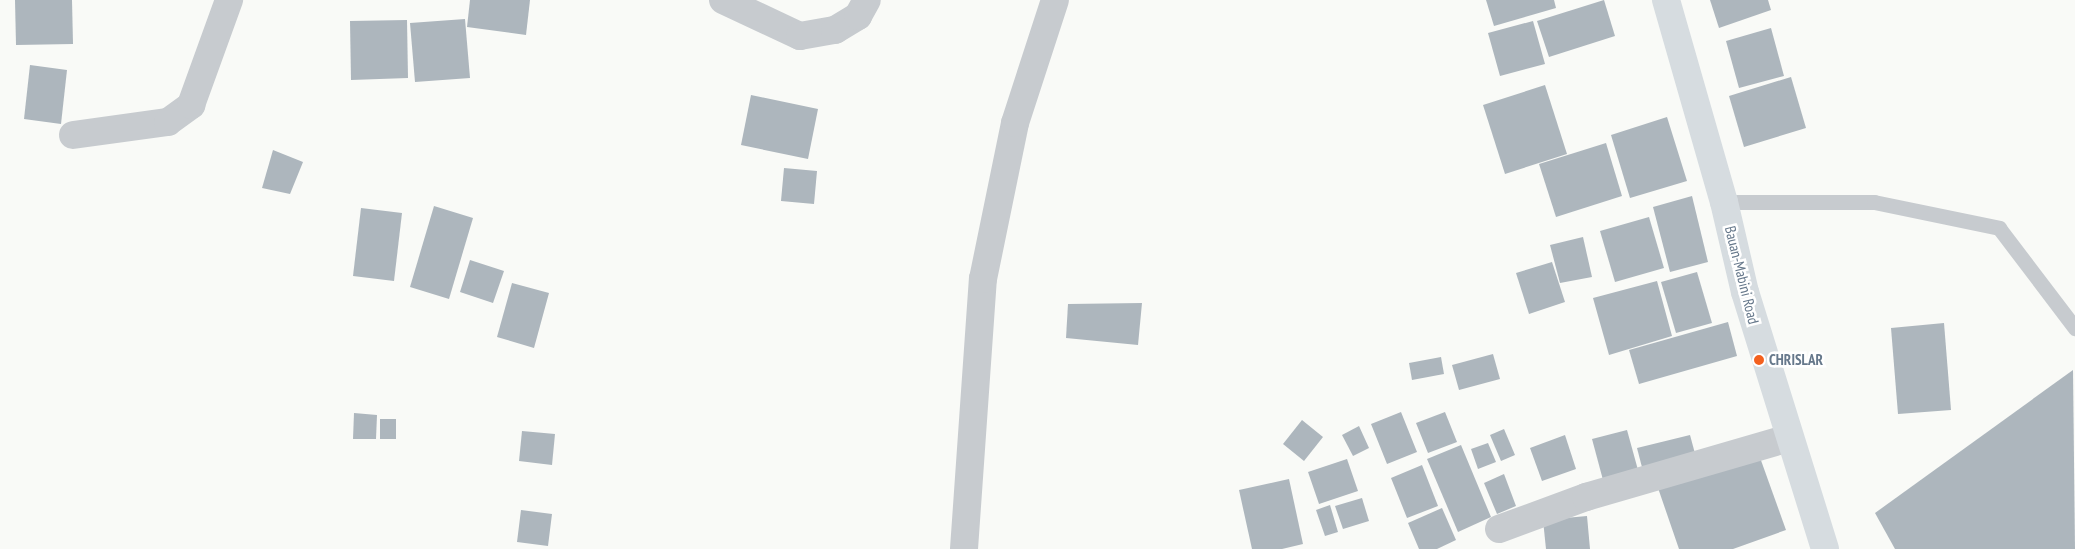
<!DOCTYPE html>
<style>
body{margin:0}
#map{position:relative;width:2075px;height:549px;overflow:hidden;background:#f9faf7;font-family:"PT Sans Narrow",sans-serif}
div>[style]{position:absolute}
.building>*{inset:0;background:#adb6bd}
.service>*{height:15px;margin:-7.5px;padding:0 7.5px;transform-origin:7.5px;border-radius:7.5px;background:#c7cbcf}
.minor>*{height:28px;margin:-14px;padding:0 14px;transform-origin:14px;border-radius:14px;background:#c7cbcf}
.secondary>*{height:28px;margin:-14px;padding:0 14px;transform-origin:14px;border-radius:14px;background:#d6dce0}
.dots>*{width:14px;height:14px;translate:-50% -50%;box-sizing:border-box;border:2px solid #fff;border-radius:50%}
span{translate:-50% -50%;white-space:nowrap;text-align:center;line-height:1.15;-webkit-text-stroke:5px #fff;paint-order:stroke}
.street-label{font-size:15px;color:#66788b}
.poi-label{font-size:15px;color:#66788b;font-weight:700}
.left{translate:0 -50%;text-align:left}
</style>
<div id="map">
<div class="building">
<div style="clip-path:polygon(15px 0,72px 0,73px 44px,16px 45px)"></div>
<div style="clip-path:polygon(470px 0,530px 0,526px 35px,467px 27px)"></div>
<div style="clip-path:polygon(1486px 0,1554px 0,1556px 8px,1494px 26px)"></div>
<div style="clip-path:polygon(1604px 0,1615px 36px,1549px 57px,1537px 21px)"></div>
<div style="clip-path:polygon(1710px 0,1768px 0,1771px 10px,1719px 28px)"></div>
<div style="clip-path:polygon(465px 19px,470px 78px,415px 82px,410px 23px)"></div>
<div style="clip-path:polygon(407px 20px,408px 78px,351px 80px,350px 21px)"></div>
<div style="clip-path:polygon(1533px 21px,1545px 64px,1500px 76px,1488px 33px)"></div>
<div style="clip-path:polygon(1771px 28px,1784px 76px,1739px 88px,1726px 41px)"></div>
<div style="clip-path:polygon(30px 65px,67px 70px,61px 124px,24px 119px)"></div>
<div style="clip-path:polygon(1791px 77px,1806px 128px,1744px 147px,1729px 96px)"></div>
<div style="clip-path:polygon(1545px 85px,1567px 154px,1505px 174px,1483px 105px)"></div>
<div style="clip-path:polygon(751px 95px,818px 109px,808px 159px,741px 145px)"></div>
<div style="clip-path:polygon(1667px 117px,1687px 181px,1630px 198px,1611px 135px)"></div>
<div style="clip-path:polygon(1606px 143px,1622px 196px,1556px 217px,1539px 164px)"></div>
<div style="clip-path:polygon(273px 150px,303px 162px,290px 194px,262px 188px)"></div>
<div style="clip-path:polygon(784px 168px,817px 171px,814px 204px,781px 201px)"></div>
<div style="clip-path:polygon(1692px 196px,1708px 262px,1670px 272px,1653px 207px)"></div>
<div style="clip-path:polygon(434px 206px,473px 218px,449px 299px,410px 287px)"></div>
<div style="clip-path:polygon(361px 208px,402px 213px,394px 281px,353px 276px)"></div>
<div style="clip-path:polygon(1649px 217px,1664px 268px,1615px 282px,1600px 231px)"></div>
<div style="clip-path:polygon(1583px 237px,1592px 277px,1560px 283px,1550px 245px)"></div>
<div style="clip-path:polygon(470px 260px,504px 271px,493px 303px,460px 292px)"></div>
<div style="clip-path:polygon(1552px 262px,1565px 302px,1529px 314px,1516px 273px)"></div>
<div style="clip-path:polygon(1697px 272px,1712px 323px,1676px 333px,1661px 282px)"></div>
<div style="clip-path:polygon(1657px 281px,1672px 336px,1609px 355px,1593px 298px)"></div>
<div style="clip-path:polygon(512px 283px,549px 293px,534px 348px,497px 337px)"></div>
<div style="clip-path:polygon(1142px 303px,1138px 345px,1066px 338px,1068px 304px)"></div>
<div style="clip-path:polygon(1728px 322px,1737px 356px,1639px 384px,1629px 350px)"></div>
<div style="clip-path:polygon(1944px 323px,1951px 410px,1898px 414px,1891px 328px)"></div>
<div style="clip-path:polygon(1493px 354px,1500px 379px,1459px 390px,1452px 365px)"></div>
<div style="clip-path:polygon(1441px 357px,1444px 374px,1412px 380px,1409px 363px)"></div>
<div style="clip-path:polygon(2073px 370px,2075px 549px,1895px 549px,1875px 513px)"></div>
<div style="clip-path:polygon(1401px 412px,1417px 452px,1387px 464px,1371px 424px)"></div>
<div style="clip-path:polygon(1445px 412px,1457px 442px,1428px 453px,1416px 423px)"></div>
<div style="clip-path:polygon(354px 413px,377px 415px,376px 439px,353px 439px)"></div>
<div style="clip-path:polygon(380px 419px,396px 419px,396px 439px,380px 439px)"></div>
<div style="clip-path:polygon(1302px 420px,1323px 437px,1304px 461px,1283px 444px)"></div>
<div style="clip-path:polygon(1359px 426px,1369px 448px,1353px 456px,1342px 435px)"></div>
<div style="clip-path:polygon(1504px 429px,1515px 455px,1501px 461px,1490px 435px)"></div>
<div style="clip-path:polygon(1627px 430px,1638px 470px,1603px 480px,1592px 439px)"></div>
<div style="clip-path:polygon(522px 431px,555px 434px,552px 465px,519px 461px)"></div>
<div style="clip-path:polygon(1565px 435px,1576px 469px,1542px 481px,1530px 448px)"></div>
<div style="clip-path:polygon(1690px 435px,1697px 461px,1644px 475px,1637px 448px)"></div>
<div style="clip-path:polygon(1488px 443px,1496px 462px,1478px 469px,1471px 449px)"></div>
<div style="clip-path:polygon(1461px 445px,1491px 517px,1458px 532px,1427px 459px)"></div>
<div style="clip-path:polygon(1758px 452px,1786px 530px,1733px 549px,1679px 549px,1658px 488px)"></div>
<div style="clip-path:polygon(1347px 459px,1358px 491px,1319px 504px,1308px 472px)"></div>
<div style="clip-path:polygon(1422px 465px,1438px 506px,1407px 518px,1391px 478px)"></div>
<div style="clip-path:polygon(1504px 474px,1516px 506px,1497px 514px,1484px 483px)"></div>
<div style="clip-path:polygon(1289px 479px,1303px 544px,1282px 549px,1252px 549px,1239px 490px)"></div>
<div style="clip-path:polygon(1362px 498px,1369px 521px,1343px 529px,1335px 506px)"></div>
<div style="clip-path:polygon(1330px 505px,1338px 532px,1325px 536px,1316px 510px)"></div>
<div style="clip-path:polygon(1442px 508px,1456px 540px,1437px 549px,1419px 549px,1408px 523px)"></div>
<div style="clip-path:polygon(521px 510px,552px 514px,548px 546px,517px 542px)"></div>
<div style="clip-path:polygon(1587px 516px,1590px 549px,1546px 549px,1543px 520px)"></div>
</div>
<div class="service">
<div style="left:1724px;top:202px;width:150px"></div>
<div style="left:1874px;top:202px;width:128px;rotate:11.7deg"></div>
<div style="left:1999px;top:228px;width:126px;rotate:52.8deg"></div>
</div>
<div class="minor">
<div style="left:723px;top:0;width:85px;rotate:25.1deg"></div>
<div style="left:800px;top:36px;width:36px;rotate:-10deg"></div>
<div style="left:835px;top:30px;width:27px;rotate:-31deg"></div>
<div style="left:858px;top:16px;width:18px;rotate:-61deg"></div>
<div style="left:73px;top:135px;width:96px;rotate:-7.8deg"></div>
<div style="left:168px;top:122px;width:29px;rotate:-36deg"></div>
<div style="left:191px;top:105px;width:112px;rotate:-70.1deg"></div>
<div style="left:1499px;top:529px;width:93px;rotate:-20.2deg"></div>
<div style="left:1586px;top:497px;width:211px;rotate:-16.2deg"></div>
<div style="left:964px;top:549px;width:271px;rotate:-86deg"></div>
<div style="left:983px;top:279px;width:159px;rotate:-78.4deg"></div>
<div style="left:1015px;top:123px;width:129px;rotate:-72deg"></div>
</div>
<div class="secondary">
<div style="left:1666px;top:0;width:210px;rotate:74deg"></div>
<div style="left:1724px;top:202px;width:92px;rotate:76.9deg"></div>
<div style="left:1745px;top:292px;width:269px;rotate:72.7deg"></div>
</div>
<div class="dots">
<div style="left:1759px;top:360px;background:#f3601e"></div>
</div>
<div class="street-label">
<span style="left:1742px;top:275px;rotate:76deg">Bauan-Mabini Road</span>
</div>
<div class="poi-label">
<span class="left" style="left:1769px;top:360px">CHRISLAR</span>
</div>
</div>
